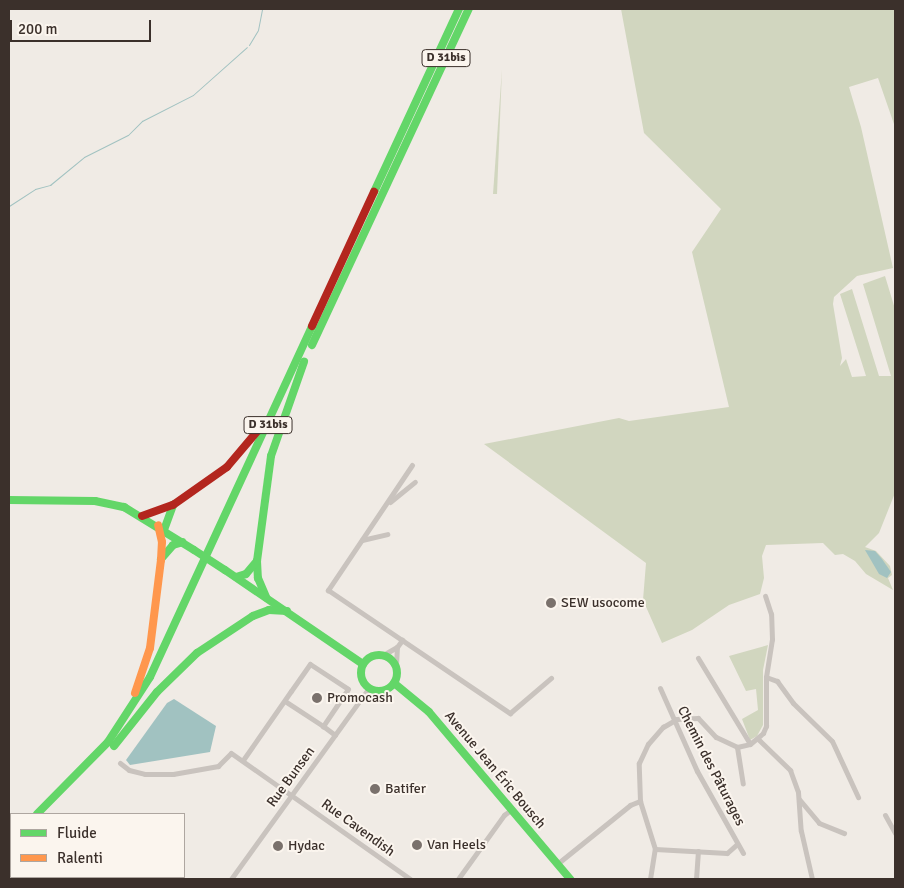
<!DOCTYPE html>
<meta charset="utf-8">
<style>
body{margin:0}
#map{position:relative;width:904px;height:888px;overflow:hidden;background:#f0ebe5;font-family:Signika,sans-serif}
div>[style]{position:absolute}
.green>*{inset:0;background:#d1d6bf}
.water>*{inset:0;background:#a1c2c1}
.stream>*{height:1px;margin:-0.5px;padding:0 0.5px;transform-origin:0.5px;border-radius:0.5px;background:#a1c2c1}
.street>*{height:5px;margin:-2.5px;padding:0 2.5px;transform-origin:2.5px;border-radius:2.5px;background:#c9c3be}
.fast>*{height:8px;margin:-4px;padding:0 4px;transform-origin:4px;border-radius:4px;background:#63d668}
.fast>.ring{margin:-4px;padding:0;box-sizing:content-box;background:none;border:8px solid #63d668;border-radius:50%}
.slow>*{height:8px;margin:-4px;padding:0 4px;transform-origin:4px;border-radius:4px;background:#ff974d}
.jam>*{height:8px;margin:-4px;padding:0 4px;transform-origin:4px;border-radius:4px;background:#b3261e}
.fast-bridge>*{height:8px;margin:-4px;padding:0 4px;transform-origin:4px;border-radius:4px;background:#63d668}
.dots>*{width:14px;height:14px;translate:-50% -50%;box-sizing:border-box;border:2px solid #fbf5ee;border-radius:50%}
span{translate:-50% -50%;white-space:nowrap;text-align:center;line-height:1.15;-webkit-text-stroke:4px #fbf5ee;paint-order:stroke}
.shield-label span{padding:1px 4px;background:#fbf5ee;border:1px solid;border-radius:4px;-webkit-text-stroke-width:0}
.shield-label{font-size:12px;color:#3b302b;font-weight:700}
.poi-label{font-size:14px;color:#3b302b}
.left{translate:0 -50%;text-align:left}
.street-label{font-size:14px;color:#3b302b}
.frame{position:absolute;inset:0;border:10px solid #3b302b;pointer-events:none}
.legend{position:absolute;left:10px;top:813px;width:175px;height:65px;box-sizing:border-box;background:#fbf5ee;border:1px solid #aea6a0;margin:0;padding:6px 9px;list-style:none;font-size:15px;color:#3b302b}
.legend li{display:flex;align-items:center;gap:10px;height:25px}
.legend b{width:25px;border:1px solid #aea6a0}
.scale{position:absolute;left:10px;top:20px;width:141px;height:22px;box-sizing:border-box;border:2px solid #3b302b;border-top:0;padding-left:6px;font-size:15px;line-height:18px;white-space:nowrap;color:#3b302b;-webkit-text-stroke:4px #fbf5ee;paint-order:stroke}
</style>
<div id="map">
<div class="green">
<div style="clip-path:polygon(621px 9px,895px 9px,895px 127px,878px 78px,849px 87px,861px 127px,893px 268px,857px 276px,834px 297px,833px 304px,842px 358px,840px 366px,846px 359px,852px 377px,866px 376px,840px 294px,852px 289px,879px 376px,891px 376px,863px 284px,885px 276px,895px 309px,895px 493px,879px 533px,865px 547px,876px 551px,890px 566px,892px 575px,888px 578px,893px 590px,866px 574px,855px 561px,843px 554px,835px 555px,823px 543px,766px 545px,762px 556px,764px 578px,760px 594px,729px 605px,692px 630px,662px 643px,643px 600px,646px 563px,484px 444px,619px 418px,629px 421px,729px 407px,692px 252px,721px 209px,644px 133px)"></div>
<div style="clip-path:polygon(502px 69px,497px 194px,493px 194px)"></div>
<div style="clip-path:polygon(768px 645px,763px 670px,763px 725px,757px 736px,750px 740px,742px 719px,758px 710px,756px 689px,746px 691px,729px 656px)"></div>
</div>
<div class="water">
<div style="clip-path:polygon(865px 550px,875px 551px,882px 559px,891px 572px,887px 578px,879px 574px)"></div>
<div style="clip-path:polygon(174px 699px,216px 726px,210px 752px,130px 765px,126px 760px,167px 703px)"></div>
</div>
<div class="stream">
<div style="left:249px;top:45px;width:17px;rotate:-59deg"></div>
<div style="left:258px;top:30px;width:21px;rotate:-79deg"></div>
<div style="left:9px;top:206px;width:31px;rotate:-33deg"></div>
<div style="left:35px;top:189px;width:16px;rotate:-15deg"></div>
<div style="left:50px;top:185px;width:44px;rotate:-39.5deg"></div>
<div style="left:84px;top:157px;width:49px;rotate:-26.6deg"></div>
<div style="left:128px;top:135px;width:20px;rotate:-45deg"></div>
<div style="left:142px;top:121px;width:57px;rotate:-27deg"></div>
<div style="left:193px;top:95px;width:72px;rotate:-41.6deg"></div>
</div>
<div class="street">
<div style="left:412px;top:465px;width:151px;rotate:123.9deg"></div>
<div style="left:328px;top:590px;width:220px;rotate:34.1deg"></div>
<div style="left:510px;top:713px;width:54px;rotate:-40.5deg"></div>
<div style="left:390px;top:502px;width:32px;rotate:-39deg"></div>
<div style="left:362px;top:540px;width:26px;rotate:-13deg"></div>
<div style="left:383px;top:655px;width:16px;rotate:-30deg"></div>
<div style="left:397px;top:647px;width:9px;rotate:-54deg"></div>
<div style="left:698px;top:658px;width:100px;rotate:58.8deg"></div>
<div style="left:396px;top:665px;width:18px;rotate:-87deg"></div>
<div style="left:766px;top:677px;width:12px;rotate:20deg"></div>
<div style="left:777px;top:681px;width:27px;rotate:54deg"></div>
<div style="left:793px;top:703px;width:54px;rotate:44.3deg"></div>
<div style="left:832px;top:741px;width:62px;rotate:65.1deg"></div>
<div style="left:660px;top:688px;width:91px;rotate:66deg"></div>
<div style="left:697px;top:771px;width:94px;rotate:60.7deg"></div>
<div style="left:323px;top:726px;width:15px;rotate:37deg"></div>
<div style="left:758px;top:739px;width:45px;rotate:44.1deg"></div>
<div style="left:790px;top:770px;width:23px;rotate:70deg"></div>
<div style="left:798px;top:792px;width:39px;rotate:86deg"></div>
<div style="left:801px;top:831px;width:49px;rotate:77.1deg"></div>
<div style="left:737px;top:747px;width:37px;rotate:81deg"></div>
<div style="left:243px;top:760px;width:84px;rotate:-55.2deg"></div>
<div style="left:291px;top:691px;width:33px;rotate:-55deg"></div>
<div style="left:310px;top:664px;width:45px;rotate:33.3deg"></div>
<div style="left:348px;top:689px;width:45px;rotate:124deg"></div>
<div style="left:323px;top:726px;width:45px;rotate:-146.7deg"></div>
<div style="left:120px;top:763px;width:11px;rotate:38deg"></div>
<div style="left:129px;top:770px;width:16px;rotate:14deg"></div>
<div style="left:145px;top:774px;width:28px"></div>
<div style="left:173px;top:774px;width:46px;rotate:-10.1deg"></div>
<div style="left:218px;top:766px;width:18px;rotate:-45deg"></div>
<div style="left:231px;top:753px;width:219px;rotate:35.1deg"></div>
<div style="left:799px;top:799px;width:31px;rotate:50deg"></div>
<div style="left:819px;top:823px;width:27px;rotate:22deg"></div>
<div style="left:885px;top:815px;width:21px;rotate:61deg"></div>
<div style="left:655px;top:849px;width:72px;rotate:3.2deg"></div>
<div style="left:727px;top:853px;width:13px;rotate:-42deg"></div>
<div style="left:557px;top:864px;width:94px;rotate:-38.9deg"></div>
<div style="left:630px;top:805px;width:11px;rotate:-22deg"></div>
<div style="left:231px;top:879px;width:236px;rotate:-54.2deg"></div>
<div style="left:458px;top:879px;width:79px;rotate:-54.3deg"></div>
<div style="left:504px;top:815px;width:10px;rotate:-37deg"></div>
<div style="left:650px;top:879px;width:30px;rotate:-81deg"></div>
<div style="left:655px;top:849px;width:50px;rotate:-107.4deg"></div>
<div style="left:640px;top:801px;width:38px;rotate:-92deg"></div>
<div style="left:639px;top:763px;width:21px;rotate:-65deg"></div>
<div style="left:648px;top:744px;width:23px;rotate:-49deg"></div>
<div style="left:663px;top:727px;width:16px;rotate:-30deg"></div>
<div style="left:677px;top:719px;width:21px;rotate:-3deg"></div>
<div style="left:698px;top:718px;width:26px;rotate:47deg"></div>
<div style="left:716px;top:737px;width:23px;rotate:25deg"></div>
<div style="left:737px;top:747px;width:13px;rotate:-13deg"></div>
<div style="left:750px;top:744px;width:17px;rotate:-40deg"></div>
<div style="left:763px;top:733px;width:8px;rotate:-67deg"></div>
<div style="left:766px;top:726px;width:49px;rotate:-90deg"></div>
<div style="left:766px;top:677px;width:38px;rotate:-81deg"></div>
<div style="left:772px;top:639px;width:25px;rotate:-92deg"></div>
<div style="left:771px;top:614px;width:19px;rotate:-108deg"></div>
<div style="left:696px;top:879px;width:28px;rotate:-86deg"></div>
</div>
<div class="fast">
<div style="left:374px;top:192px;width:202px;rotate:-65.1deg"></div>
<div style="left:312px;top:345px;width:371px;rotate:-65deg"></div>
<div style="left:9px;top:500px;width:86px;rotate:0.7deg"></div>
<div style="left:95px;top:501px;width:30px;rotate:12deg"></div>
<div style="left:124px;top:507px;width:82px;rotate:31.6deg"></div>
<div style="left:164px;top:530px;width:27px;rotate:-70deg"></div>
<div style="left:161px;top:559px;width:18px;rotate:-49deg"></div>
<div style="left:173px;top:545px;width:10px;rotate:-17deg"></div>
<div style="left:257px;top:561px;width:17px;rotate:87deg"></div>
<div style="left:258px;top:578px;width:21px;rotate:67deg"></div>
<div style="left:225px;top:570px;width:167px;rotate:34.3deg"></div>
<div style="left:236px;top:577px;width:10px;rotate:-17deg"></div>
<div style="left:246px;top:574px;width:17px;rotate:-50deg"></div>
<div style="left:257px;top:561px;width:106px;rotate:-82.4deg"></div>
<div style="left:271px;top:456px;width:100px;rotate:-70.7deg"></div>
<div class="ring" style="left:361px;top:655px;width:28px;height:28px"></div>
<div style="left:394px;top:683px;width:45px;rotate:39.6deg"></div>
<div style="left:429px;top:712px;width:219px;rotate:49.8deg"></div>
<div style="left:114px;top:746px;width:69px;rotate:-51.5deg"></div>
<div style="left:157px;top:692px;width:56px;rotate:-44.3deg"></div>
<div style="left:197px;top:653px;width:67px;rotate:-33.5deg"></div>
<div style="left:253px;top:616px;width:17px;rotate:-21deg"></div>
<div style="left:269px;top:610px;width:18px;rotate:3deg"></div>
<div style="left:37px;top:814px;width:101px;rotate:-45.4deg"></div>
<div style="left:108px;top:742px;width:77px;rotate:-57.1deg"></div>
<div style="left:150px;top:677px;width:387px;rotate:-65.2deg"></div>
<div style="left:9px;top:840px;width:3px;rotate:-45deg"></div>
</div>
<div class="slow">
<div style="left:135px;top:693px;width:47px;rotate:-71.6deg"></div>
<div style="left:150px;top:648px;width:89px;rotate:-82.9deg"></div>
<div style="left:161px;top:560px;width:18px;rotate:-87deg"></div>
<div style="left:162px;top:542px;width:17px;rotate:-103deg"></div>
</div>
<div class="jam">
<div style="left:312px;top:326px;width:148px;rotate:-65.2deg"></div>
<div style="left:142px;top:516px;width:33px;rotate:-20deg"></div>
<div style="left:173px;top:505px;width:66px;rotate:-35.1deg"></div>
<div style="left:227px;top:467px;width:51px;rotate:-49.8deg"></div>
</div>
<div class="fast-bridge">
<div style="left:194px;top:550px;width:37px;rotate:33deg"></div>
</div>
<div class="dots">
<div style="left:551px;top:603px;background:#7a716c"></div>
<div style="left:317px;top:698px;background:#7a716c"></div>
<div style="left:375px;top:789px;background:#7a716c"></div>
<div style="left:417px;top:845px;background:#7a716c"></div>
<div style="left:278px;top:846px;background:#7a716c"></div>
</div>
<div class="shield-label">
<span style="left:446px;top:58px">D 31bis</span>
<span style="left:268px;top:425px">D 31bis</span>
</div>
<div class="poi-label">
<span class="left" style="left:561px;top:603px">SEW usocome</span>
<span class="left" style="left:327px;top:698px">Promocash</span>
<span class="left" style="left:385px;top:789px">Batifer</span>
<span class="left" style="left:427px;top:845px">Van Heels</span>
<span class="left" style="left:288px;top:846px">Hydac</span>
</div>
<div class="street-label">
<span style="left:711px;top:766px;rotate:63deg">Chemin des Pâturages</span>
<span style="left:495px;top:770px;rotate:50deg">Avenue Jean Éric Bousch</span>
<span style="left:291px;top:777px;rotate:-54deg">Rue Bunsen</span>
<span style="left:358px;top:828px;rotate:36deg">Rue Cavendish</span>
</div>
<div class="frame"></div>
<ul class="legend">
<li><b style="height:6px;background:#63d668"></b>Fluide</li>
<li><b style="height:6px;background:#ff974d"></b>Ralenti</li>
</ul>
<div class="scale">200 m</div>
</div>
